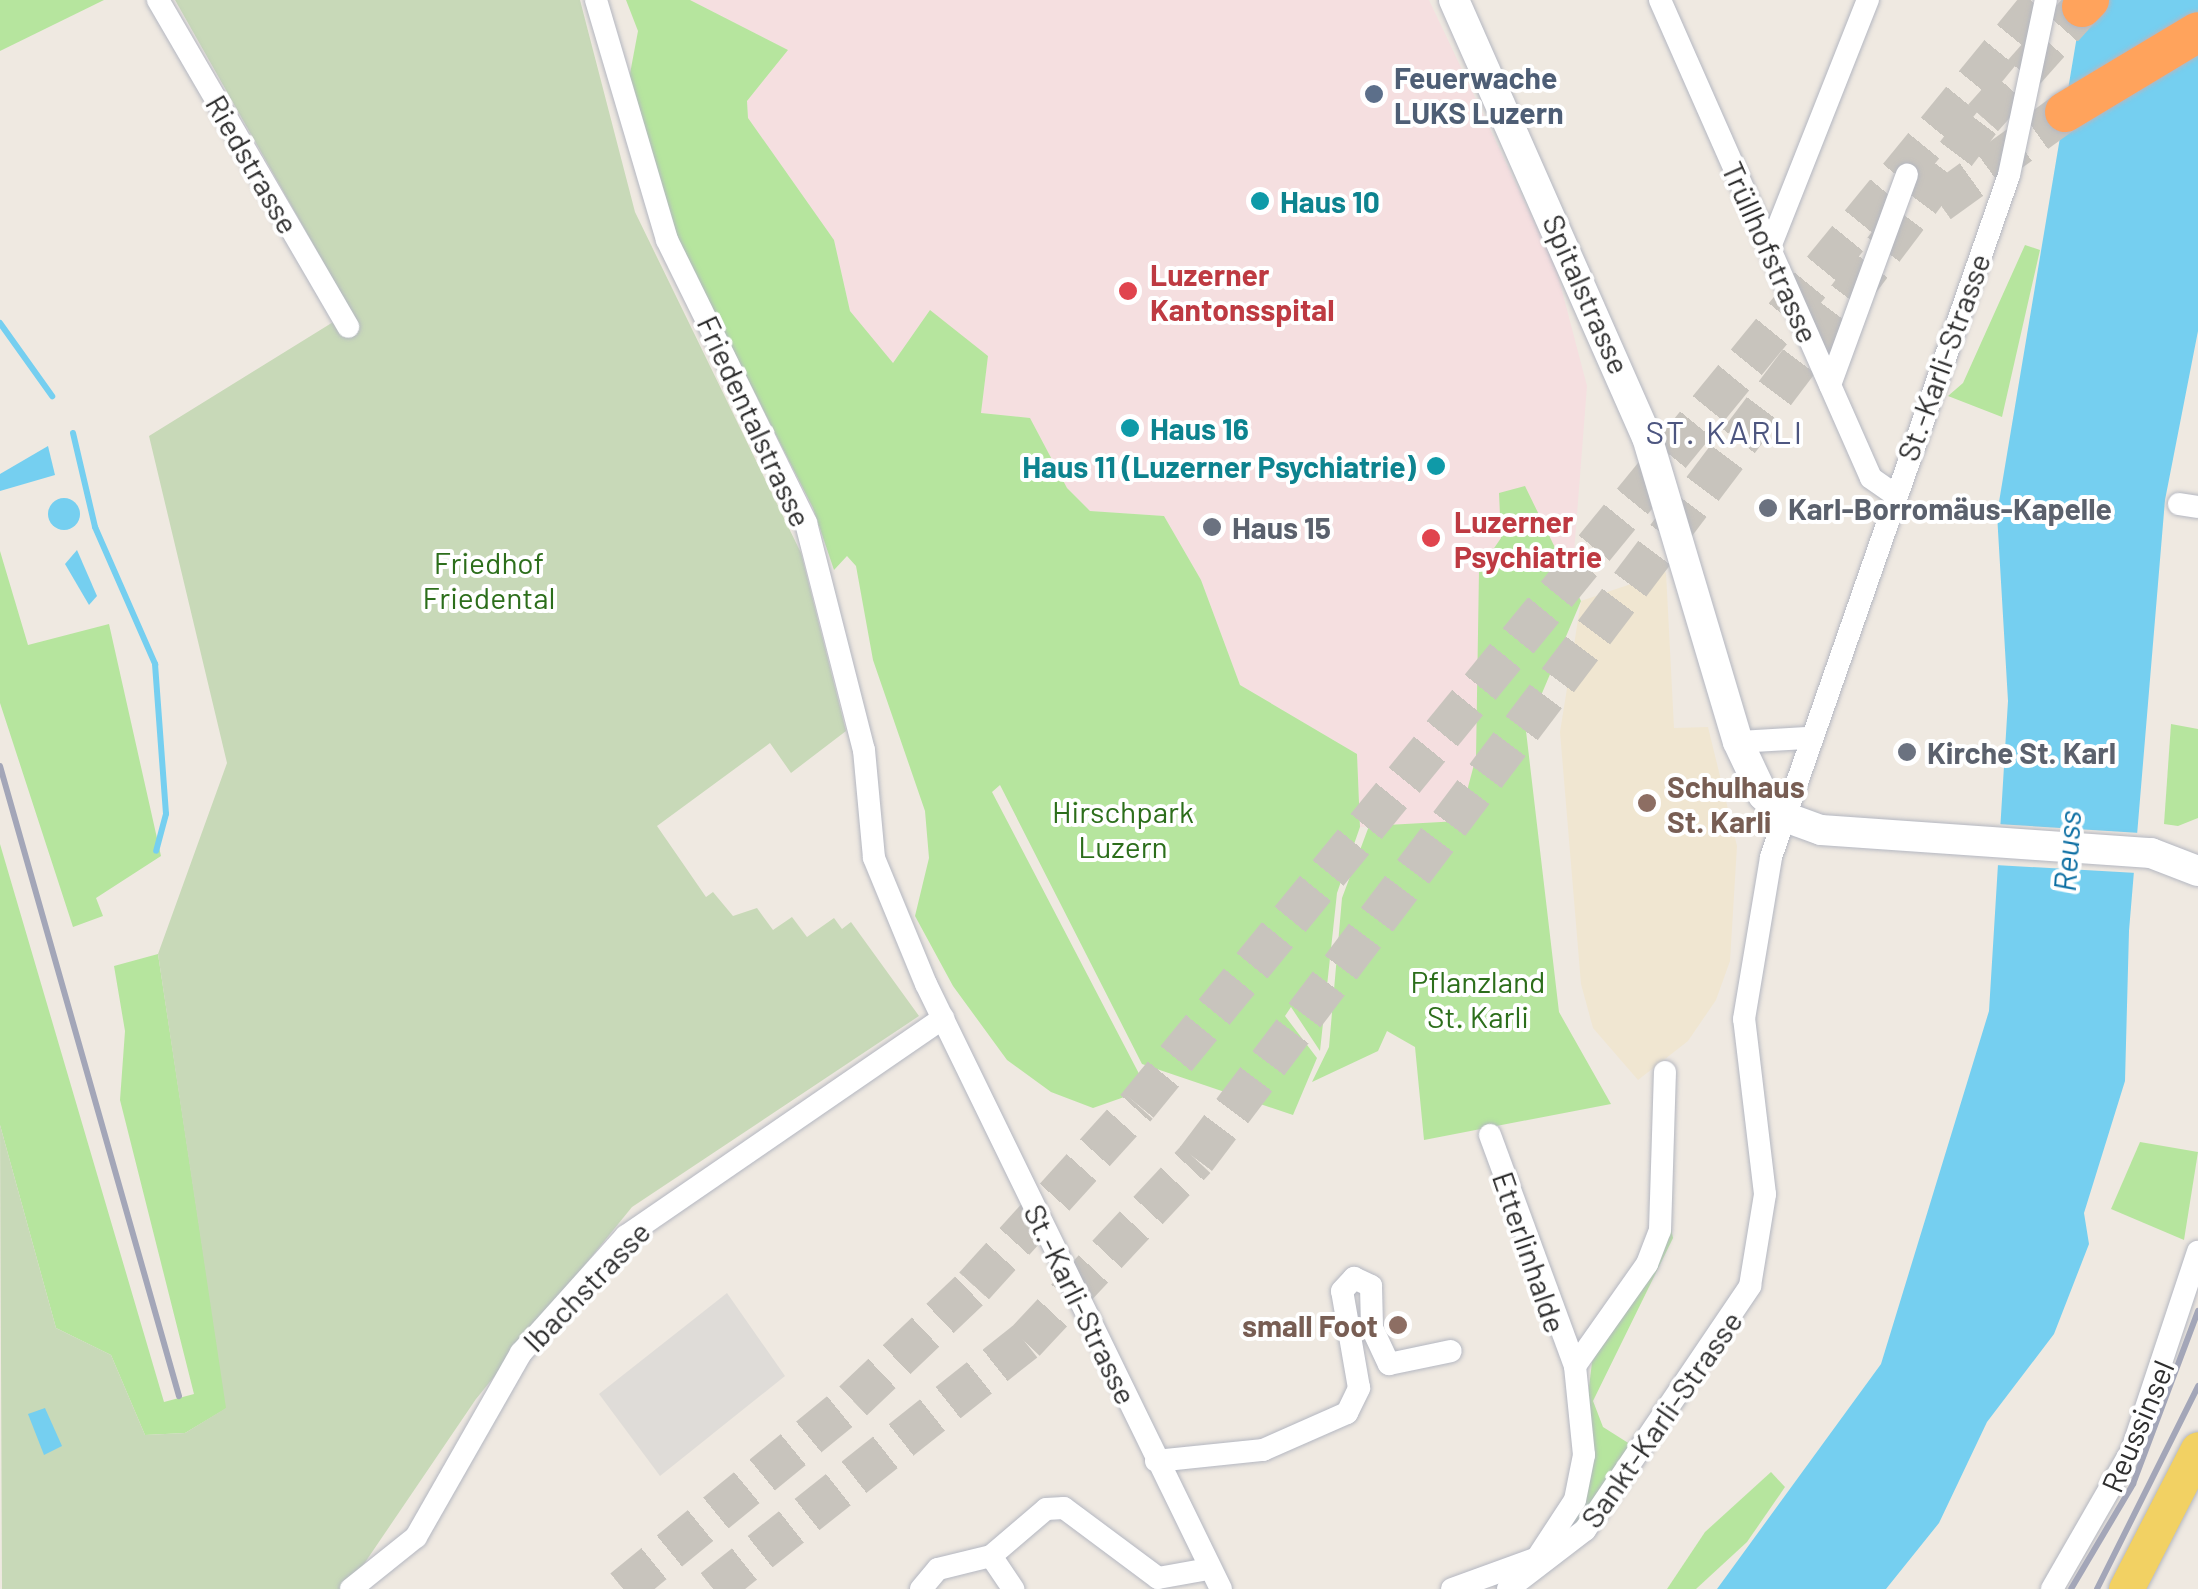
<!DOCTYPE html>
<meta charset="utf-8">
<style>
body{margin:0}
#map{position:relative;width:2198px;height:1589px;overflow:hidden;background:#efe9e1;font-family:Barlow,sans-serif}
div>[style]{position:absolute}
.education>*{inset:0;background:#f0e6d1}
.medical>*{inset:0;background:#f5dfe0}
.green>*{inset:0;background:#b6e59e}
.cemetery>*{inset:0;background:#c8d9b8}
.plaza>*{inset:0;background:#dfdcd8}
.water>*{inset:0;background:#75cff0}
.round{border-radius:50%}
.pier>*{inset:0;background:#efe9e1}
.stream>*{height:6px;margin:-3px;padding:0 3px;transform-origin:3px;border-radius:3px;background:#75cff0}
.motorway-tunnel>*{height:40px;margin-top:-20px;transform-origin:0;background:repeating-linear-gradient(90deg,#c8c4bd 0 40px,transparent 0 60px)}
.roads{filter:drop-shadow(0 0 2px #b4b7c1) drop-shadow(0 0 2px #b4b7c1)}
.minor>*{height:22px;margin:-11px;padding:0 11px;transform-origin:11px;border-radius:11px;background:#fff}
.secondary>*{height:30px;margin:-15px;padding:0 15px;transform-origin:15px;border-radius:15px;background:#fff}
.primary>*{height:35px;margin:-17.5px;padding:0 17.5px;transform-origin:17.5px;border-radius:17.5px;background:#f2d163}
.motorway>*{height:40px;margin:-20px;padding:0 20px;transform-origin:20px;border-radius:20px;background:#ffa35c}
.rail>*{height:6px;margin:-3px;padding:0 3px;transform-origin:3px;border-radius:3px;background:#a3a6b8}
.dots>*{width:28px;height:28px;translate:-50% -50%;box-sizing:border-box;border:5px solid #fff;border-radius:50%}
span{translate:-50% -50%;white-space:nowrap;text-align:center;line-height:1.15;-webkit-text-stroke:8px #fff;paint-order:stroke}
.service-label{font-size:30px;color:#4e5e75;font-weight:700}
.left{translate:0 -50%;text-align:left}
.street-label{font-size:30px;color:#2e2e2e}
.culture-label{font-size:30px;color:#0d838f;font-weight:700}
.right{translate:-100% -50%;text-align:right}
.health-label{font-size:30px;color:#be3a42;font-weight:700}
.worship-label{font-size:30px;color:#5b616d;font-weight:700}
.park-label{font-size:30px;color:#2c6e1b}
.education-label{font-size:30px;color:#785e54;font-weight:700}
.neighbourhood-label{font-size:32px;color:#4d5680;letter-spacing:2.5px}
.water-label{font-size:32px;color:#0d6fa3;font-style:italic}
</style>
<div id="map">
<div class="education">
<div style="clip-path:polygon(1666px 572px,1674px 728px,1708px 727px,1737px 846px,1730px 961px,1716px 1000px,1688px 1041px,1638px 1080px,1593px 1028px,1581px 984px,1560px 732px,1581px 601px)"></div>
</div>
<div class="medical">
<div style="clip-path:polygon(690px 0,1429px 0,1556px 268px,1587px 386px,1570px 604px,1458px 821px,1360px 827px,1357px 754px,1240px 685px,1201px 580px,1164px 516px,1090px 511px,1067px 488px,1030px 418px,981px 413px,988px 355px,893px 364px,850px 311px,834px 240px,748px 118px,747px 101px,788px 50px)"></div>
</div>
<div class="green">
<div style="clip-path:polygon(0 0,104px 0,0 51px)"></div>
<div style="clip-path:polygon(626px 0,690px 0,788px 50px,747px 101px,748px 118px,834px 240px,850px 311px,893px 363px,930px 310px,988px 356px,981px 413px,1030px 418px,1067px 488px,1090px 511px,1164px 516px,1201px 580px,1240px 685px,1357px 754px,1360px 827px,1337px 893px,1320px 1051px,1291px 1007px,1285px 1016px,1317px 1058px,1293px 1115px,1142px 1064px,1000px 785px,992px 792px,1147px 1089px,1093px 1108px,1051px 1092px,1007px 1060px,953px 986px,915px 916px,929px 858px,925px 811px,873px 660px,856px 566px,847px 556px,834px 570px,813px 508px,679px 243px,629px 79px,638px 31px)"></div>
<div style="clip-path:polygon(2025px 245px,2040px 250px,2002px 417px,1948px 396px,1963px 383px)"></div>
<div style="clip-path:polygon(1525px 486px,1581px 601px,1526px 731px,1559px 1012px,1611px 1104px,1424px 1140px,1415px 1047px,1387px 1031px,1378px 1051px,1312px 1082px,1329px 1047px,1342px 898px,1369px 826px,1459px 821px,1476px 757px,1479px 570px,1501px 538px,1499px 493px)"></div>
<div style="clip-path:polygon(0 551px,28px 645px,109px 624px,161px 856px,96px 898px,103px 916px,73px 927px,0 703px)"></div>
<div style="clip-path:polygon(2171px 724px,2198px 729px,2198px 818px,2178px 826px,2164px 824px)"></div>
<div style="clip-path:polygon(0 844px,164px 1402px,194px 1394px,120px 1100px,125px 1031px,114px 966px,158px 954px,227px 1408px,185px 1433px,145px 1435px,111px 1355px,56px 1328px,0 1125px)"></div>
<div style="clip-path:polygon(2140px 1142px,2198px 1152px,2184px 1240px,2111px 1209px)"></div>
<div style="clip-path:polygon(1670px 1224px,1673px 1238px,1593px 1401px,1603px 1427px,1633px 1446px,1572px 1531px,1592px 1362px)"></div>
<div style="clip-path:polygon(1771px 1472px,1785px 1487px,1747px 1542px,1696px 1589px,1667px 1589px,1705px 1532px)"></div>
</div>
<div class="cemetery">
<div style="clip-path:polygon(175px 0,580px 0,635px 212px,801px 553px,846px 731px,791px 773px,770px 743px,657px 826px,706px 897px,713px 892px,733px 916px,757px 908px,773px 930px,792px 917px,807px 937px,834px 918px,842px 929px,851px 922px,919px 1016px,632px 1207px,476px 1399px,347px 1589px,2px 1589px,0 1125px,56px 1328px,111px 1355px,145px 1435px,185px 1433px,226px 1408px,158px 954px,227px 763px,149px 436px,351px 311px)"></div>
</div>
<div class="plaza">
<div style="clip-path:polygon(727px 1293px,785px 1376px,660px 1476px,599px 1394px)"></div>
</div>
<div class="water">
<div style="clip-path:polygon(2083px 0,2198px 0,2198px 331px,2165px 500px,2129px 931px,2125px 1081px,2084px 1213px,2089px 1244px,2054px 1334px,1987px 1422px,1939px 1523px,1886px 1589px,1717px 1589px,1881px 1364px,1989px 1011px,2008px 701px,1997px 514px)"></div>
<div style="clip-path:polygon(48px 446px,55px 475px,0 491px,0 474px)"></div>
<div class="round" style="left:48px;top:498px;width:32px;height:32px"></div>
<div style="clip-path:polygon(77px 550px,97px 596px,89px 605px,65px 564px)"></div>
<div style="clip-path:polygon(45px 1408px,62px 1446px,44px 1455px,28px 1414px)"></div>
</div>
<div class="pier">
<div style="clip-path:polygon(1997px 824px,2140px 833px,2137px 873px,1995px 865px)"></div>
</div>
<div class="stream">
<div style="left:0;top:323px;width:90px;rotate:54.5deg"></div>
<div style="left:73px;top:433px;width:97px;rotate:76.8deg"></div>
<div style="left:95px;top:527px;width:150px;rotate:66.3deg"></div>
<div style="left:155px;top:664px;width:150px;rotate:85.8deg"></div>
<div style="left:166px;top:814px;width:38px;rotate:105deg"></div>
</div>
<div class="motorway-tunnel">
<div style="left:1939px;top:203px;width:155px;rotate:-35.8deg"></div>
<div style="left:623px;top:1589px;width:297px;rotate:-39.3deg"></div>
<div style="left:853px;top:1401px;width:167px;rotate:-43.5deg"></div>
<div style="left:974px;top:1286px;width:244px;rotate:-47.8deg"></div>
<div style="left:1138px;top:1105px;width:1428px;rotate:-50.68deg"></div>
<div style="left:713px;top:1589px;width:398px;rotate:-38.4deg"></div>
<div style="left:1025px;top:1342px;width:250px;rotate:-46.9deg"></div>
<div style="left:1196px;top:1159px;width:1305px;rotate:-52.91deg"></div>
<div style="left:1983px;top:118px;width:149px;rotate:-48.3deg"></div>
</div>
<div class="roads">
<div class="minor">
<div style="left:158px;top:0;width:378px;rotate:59.8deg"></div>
<div style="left:596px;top:0;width:250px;rotate:73.5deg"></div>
<div style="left:667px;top:240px;width:315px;rotate:63.8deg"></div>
<div style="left:806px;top:523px;width:234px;rotate:75.7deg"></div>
<div style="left:864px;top:750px;width:108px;rotate:84.7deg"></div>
<div style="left:874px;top:858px;width:136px;rotate:67.6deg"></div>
<div style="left:926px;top:984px;width:673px;rotate:64.01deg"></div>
<div style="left:1660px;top:0;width:522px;rotate:66.18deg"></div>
<div style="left:1871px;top:478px;width:28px;rotate:35deg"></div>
<div style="left:1770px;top:247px;width:266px;rotate:-68.4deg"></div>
<div style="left:1830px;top:385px;width:224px;rotate:-69.9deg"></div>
<div style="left:2179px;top:504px;width:19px;rotate:9deg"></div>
<div style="left:1738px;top:742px;width:70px;rotate:-3.3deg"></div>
<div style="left:1490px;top:1135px;width:246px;rotate:69.8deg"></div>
<div style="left:1156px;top:1461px;width:108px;rotate:-5.9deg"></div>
<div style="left:1263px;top:1450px;width:92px;rotate:-23.8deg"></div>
<div style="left:1347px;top:1413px;width:28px;rotate:-64deg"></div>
<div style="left:1359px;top:1388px;width:98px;rotate:-99.9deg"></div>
<div style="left:1342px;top:1291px;width:18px;rotate:-47deg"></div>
<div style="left:1354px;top:1278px;width:19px;rotate:25deg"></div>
<div style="left:1371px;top:1286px;width:42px;rotate:88.6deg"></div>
<div style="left:1372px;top:1328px;width:40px;rotate:65deg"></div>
<div style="left:1389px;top:1364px;width:63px;rotate:-11.8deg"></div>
<div style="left:991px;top:1556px;width:40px;rotate:56deg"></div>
<div style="left:351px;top:1589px;width:83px;rotate:-38.7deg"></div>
<div style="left:416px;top:1537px;width:212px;rotate:-60.3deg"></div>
<div style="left:521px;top:1353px;width:157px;rotate:-48.1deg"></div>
<div style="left:626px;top:1236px;width:385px;rotate:-34.5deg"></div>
<div style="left:921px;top:1589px;width:26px;rotate:-50deg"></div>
<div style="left:938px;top:1569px;width:55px;rotate:-13.8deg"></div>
<div style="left:991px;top:1556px;width:72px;rotate:-40.5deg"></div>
<div style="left:1046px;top:1509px;width:18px;rotate:-3deg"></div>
<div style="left:1064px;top:1508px;width:117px;rotate:36.7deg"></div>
<div style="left:1158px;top:1578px;width:51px;rotate:-10.2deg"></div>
<div style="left:1452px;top:1589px;width:90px;rotate:-20deg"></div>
<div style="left:1537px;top:1558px;width:69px;rotate:-56.8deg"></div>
<div style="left:1575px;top:1500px;width:46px;rotate:-78.7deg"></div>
<div style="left:1584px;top:1455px;width:89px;rotate:-95.8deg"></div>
<div style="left:1575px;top:1366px;width:125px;rotate:-54.8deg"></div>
<div style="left:1647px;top:1264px;width:36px;rotate:-69deg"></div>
<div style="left:1660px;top:1230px;width:158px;rotate:-88.2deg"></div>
<div style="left:1508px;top:1589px;width:97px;rotate:-37.5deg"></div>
<div style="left:1585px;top:1530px;width:295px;rotate:-55.9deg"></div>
<div style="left:1750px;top:1286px;width:93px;rotate:-80.7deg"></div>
<div style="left:1765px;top:1194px;width:176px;rotate:-96.8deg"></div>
<div style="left:1744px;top:1019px;width:164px;rotate:-80.5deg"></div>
<div style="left:1771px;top:857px;width:722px;rotate:-70.76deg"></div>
<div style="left:2009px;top:175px;width:179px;rotate:-78.1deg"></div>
<div style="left:2052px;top:1589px;width:160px;rotate:-60.1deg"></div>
<div style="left:2132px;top:1450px;width:209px;rotate:-71.6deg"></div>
</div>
<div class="secondary">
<div style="left:1454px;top:0;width:478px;rotate:66.2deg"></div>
<div style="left:1647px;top:437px;width:318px;rotate:73.4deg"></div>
<div style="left:1738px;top:742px;width:59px;rotate:64.7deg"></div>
<div style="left:1763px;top:795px;width:31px;rotate:45deg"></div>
<div style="left:1785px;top:817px;width:38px;rotate:20deg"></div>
<div style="left:1821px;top:830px;width:331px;rotate:4deg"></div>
<div style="left:2151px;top:853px;width:50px;rotate:21deg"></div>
</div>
<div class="primary">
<div style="left:2126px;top:1589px;width:157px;rotate:-62.8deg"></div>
</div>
<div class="motorway">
<div style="left:2082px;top:7px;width:10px;rotate:-45deg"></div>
<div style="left:2065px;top:112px;width:155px;rotate:-31deg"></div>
</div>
</div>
<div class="rail">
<div style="left:0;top:766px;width:655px;rotate:74.14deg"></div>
<div style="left:2071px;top:1589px;width:122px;rotate:-59.4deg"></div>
<div style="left:2133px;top:1484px;width:185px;rotate:-69.4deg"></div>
<div style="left:2097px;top:1589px;width:227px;rotate:-63.5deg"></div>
</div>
<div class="dots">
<div style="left:1374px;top:94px;background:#5c6f8a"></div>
<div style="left:1260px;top:201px;background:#0f9aa8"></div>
<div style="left:1128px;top:291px;background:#e0444e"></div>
<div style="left:1130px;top:428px;background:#0f9aa8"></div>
<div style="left:1436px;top:466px;background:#0f9aa8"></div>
<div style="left:1768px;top:508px;background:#6b7280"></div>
<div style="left:1212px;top:527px;background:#6b7280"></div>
<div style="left:1431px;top:538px;background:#e0444e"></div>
<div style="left:1907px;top:752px;background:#6b7280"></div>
<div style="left:1647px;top:803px;background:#8d6e63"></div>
<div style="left:1398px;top:1325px;background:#8d6e63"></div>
</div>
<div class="service-label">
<span class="left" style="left:1394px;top:94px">Feuerwache<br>LUKS Luzern</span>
</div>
<div class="street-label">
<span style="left:253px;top:164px;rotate:60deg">Riedstrasse</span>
<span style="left:1771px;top:252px;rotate:66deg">Trüllhofstrasse</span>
<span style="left:1587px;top:294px;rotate:66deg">Spitalstrasse</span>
<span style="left:1943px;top:357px;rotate:-70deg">St.-Karli-Strasse</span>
<span style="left:755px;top:421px;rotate:65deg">Friedentalstrasse</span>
<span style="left:1530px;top:1252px;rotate:71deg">Etterlinhalde</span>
<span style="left:586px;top:1286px;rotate:-46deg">Ibachstrasse</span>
<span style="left:1081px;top:1304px;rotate:64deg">St.-Karli-Strasse</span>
<span style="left:1661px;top:1419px;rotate:-55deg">Sankt-Karli-Strasse</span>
<span style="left:2137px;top:1426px;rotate:-67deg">Reussinsel</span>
</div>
<div class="culture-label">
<span class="left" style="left:1280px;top:201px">Haus 10</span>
<span class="left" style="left:1150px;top:428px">Haus 16</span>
<span class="right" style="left:1416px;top:466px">Haus 11 (Luzerner Psychiatrie)</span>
</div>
<div class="health-label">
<span class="left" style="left:1150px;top:291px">Luzerner<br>Kantonsspital</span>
<span class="left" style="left:1454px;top:538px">Luzerner<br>Psychiatrie</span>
</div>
<div class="worship-label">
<span class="left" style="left:1788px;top:508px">Karl-Borromäus-Kapelle</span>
<span class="left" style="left:1232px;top:527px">Haus 15</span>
<span class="left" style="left:1927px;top:752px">Kirche St. Karl</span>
</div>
<div class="park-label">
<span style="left:489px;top:579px">Friedhof<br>Friedental</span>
<span style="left:1123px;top:828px">Hirschpark<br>Luzern</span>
<span style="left:1478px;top:998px">Pflanzland<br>St. Karli</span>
</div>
<div class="education-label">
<span class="left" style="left:1667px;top:803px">Schulhaus<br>St. Karli</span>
<span class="right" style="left:1378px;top:1325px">small Foot</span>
</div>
<div class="neighbourhood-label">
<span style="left:1725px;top:431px">ST. KARLI</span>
</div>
<div class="water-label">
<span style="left:2066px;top:851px;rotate:-86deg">Reuss</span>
</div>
</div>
